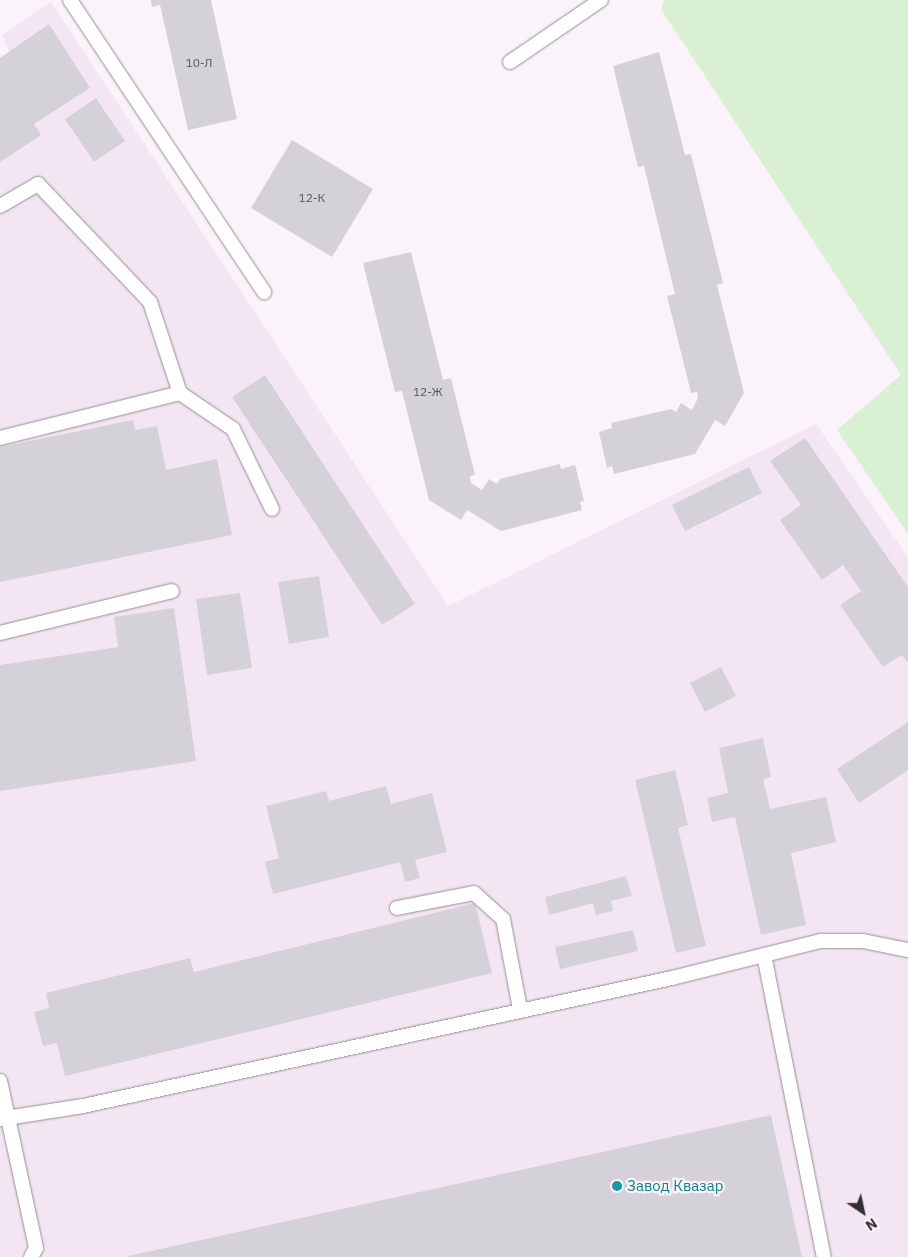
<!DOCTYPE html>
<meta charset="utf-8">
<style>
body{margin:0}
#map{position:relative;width:908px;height:1257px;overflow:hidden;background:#faf4fa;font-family:"IBM Plex Sans",sans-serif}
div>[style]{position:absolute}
.built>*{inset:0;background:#f3e6f2}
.green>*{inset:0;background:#d9f1d2}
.building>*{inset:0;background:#d5d1d8}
.roads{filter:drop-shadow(0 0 1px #958f94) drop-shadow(0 0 1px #958f94)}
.service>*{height:14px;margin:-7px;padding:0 7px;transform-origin:7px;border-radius:7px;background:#fff}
.dots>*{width:14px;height:14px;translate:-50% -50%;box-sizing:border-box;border:2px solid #faf4fa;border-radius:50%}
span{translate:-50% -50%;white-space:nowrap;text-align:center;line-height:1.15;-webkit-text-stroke:4.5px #faf4fa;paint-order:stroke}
.number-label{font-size:12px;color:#59575a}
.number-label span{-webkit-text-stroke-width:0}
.culture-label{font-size:15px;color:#0d838f}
.left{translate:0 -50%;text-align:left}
.north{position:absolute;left:838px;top:1187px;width:50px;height:50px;-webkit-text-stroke:4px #faf4fa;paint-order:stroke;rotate:146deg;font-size:14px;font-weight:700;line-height:20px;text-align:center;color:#302e30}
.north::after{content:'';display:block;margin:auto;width:18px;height:22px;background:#302e30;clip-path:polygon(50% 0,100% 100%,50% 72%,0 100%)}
</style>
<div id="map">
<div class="built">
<div style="clip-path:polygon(51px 2px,448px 606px,816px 424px,908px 557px,908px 1257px,0 1257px,0 58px,9px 52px,2px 35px)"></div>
</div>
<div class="green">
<div style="clip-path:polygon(664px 0,908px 0,908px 534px,837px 430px,901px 375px,661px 9px)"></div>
</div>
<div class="building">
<div style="clip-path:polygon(151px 0,211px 0,237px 119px,188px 130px,160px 5px,152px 7px)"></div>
<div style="clip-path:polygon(49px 24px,90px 88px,34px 124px,41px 135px,0 162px,0 58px)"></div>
<div style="clip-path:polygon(659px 52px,685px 155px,691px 154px,723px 283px,717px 285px,744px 393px,725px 426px,715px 420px,695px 454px,614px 474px,612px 466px,607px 468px,599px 432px,612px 428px,611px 423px,671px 409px,676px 412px,681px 403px,692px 410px,698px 398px,697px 392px,691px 393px,667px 296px,675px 294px,644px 166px,638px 167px,613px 66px)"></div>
<div style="clip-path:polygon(96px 98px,125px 141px,94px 162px,65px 119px)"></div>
<div style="clip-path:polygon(292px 140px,373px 189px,332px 257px,251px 208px)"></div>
<div style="clip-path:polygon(411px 252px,443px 380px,451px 378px,475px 475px,470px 476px,471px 483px,482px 490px,489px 479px,497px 484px,500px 479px,560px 464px,561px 469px,575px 465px,584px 501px,580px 502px,582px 510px,501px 531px,467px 510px,461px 520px,429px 500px,402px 391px,395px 392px,363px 263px)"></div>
<div style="clip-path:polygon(265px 375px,415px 604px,382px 625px,232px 397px)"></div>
<div style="clip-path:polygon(133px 420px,135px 430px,157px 426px,166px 470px,217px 459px,232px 535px,0 582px,0 447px)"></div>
<div style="clip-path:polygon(805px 438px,908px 587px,908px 663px,902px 655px,883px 667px,840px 605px,861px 591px,843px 565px,822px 580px,780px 520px,801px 505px,770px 461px)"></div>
<div style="clip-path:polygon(749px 467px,762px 493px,685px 531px,672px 505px)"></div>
<div style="clip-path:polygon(319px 576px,329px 637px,289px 644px,278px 582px)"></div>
<div style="clip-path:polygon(240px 593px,252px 668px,207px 675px,196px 599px)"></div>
<div style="clip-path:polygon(174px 608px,196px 761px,0 791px,0 665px,118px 647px,114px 617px)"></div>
<div style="clip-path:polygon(721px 667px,736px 696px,705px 712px,690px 683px)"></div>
<div style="clip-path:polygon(908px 722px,908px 770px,859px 803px,837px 769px)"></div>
<div style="clip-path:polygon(763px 738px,771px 777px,763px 779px,770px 809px,826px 797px,836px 842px,791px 853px,806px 925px,761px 935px,735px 817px,712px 822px,707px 798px,728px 793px,719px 748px)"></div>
<div style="clip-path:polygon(675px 770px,688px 825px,678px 828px,706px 946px,676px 953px,635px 780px)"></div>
<div style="clip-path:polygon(386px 786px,391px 804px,432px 793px,447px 852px,415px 860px,420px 878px,405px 882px,400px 862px,273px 894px,265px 862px,279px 858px,266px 806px,326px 791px,329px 801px)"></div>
<div style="clip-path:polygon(626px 876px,632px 896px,611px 901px,613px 911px,596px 915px,593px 903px,549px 915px,545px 897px)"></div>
<div style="clip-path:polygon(475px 903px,492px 973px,65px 1076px,57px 1043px,43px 1046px,34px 1012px,49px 1008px,46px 993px,190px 958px,194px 972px)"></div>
<div style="clip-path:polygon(633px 930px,638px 951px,560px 969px,555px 947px)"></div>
<div style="clip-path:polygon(771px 1115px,802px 1257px,128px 1257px,128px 1256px)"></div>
</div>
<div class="roads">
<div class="service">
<div style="left:70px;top:0;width:351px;rotate:56.4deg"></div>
<div style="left:510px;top:62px;width:110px;rotate:-34.3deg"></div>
<div style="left:0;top:206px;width:44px;rotate:-30.1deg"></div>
<div style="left:38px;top:184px;width:163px;rotate:46.5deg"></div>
<div style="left:150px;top:302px;width:96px;rotate:71.8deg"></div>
<div style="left:180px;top:393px;width:64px;rotate:34.2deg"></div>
<div style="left:233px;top:429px;width:89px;rotate:64deg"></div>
<div style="left:0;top:438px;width:186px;rotate:-14deg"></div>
<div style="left:0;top:633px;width:177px;rotate:-13.7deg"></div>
<div style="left:397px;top:908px;width:78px;rotate:-11deg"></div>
<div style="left:474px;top:893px;width:39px;rotate:42deg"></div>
<div style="left:503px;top:919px;width:92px;rotate:79.3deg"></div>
<div style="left:764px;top:955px;width:308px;rotate:78.8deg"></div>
<div style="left:0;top:1081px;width:171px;rotate:77.8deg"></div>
<div style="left:36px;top:1248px;width:10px;rotate:119deg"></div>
<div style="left:0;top:1119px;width:84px;rotate:-8.9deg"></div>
<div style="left:83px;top:1106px;width:603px;rotate:-12.26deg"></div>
<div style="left:672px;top:978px;width:153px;rotate:-14deg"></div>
<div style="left:820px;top:941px;width:43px"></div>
<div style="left:863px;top:941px;width:46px;rotate:11.3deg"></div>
</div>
</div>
<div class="dots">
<div style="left:617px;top:1186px;background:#0f9aa8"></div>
</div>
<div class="number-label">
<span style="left:199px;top:63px">10-Л</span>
<span style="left:312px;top:198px">12-К</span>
<span style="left:428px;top:392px">12-Ж</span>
</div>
<div class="culture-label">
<span class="left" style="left:627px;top:1186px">Завод Квазар</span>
</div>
<div class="north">N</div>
</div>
